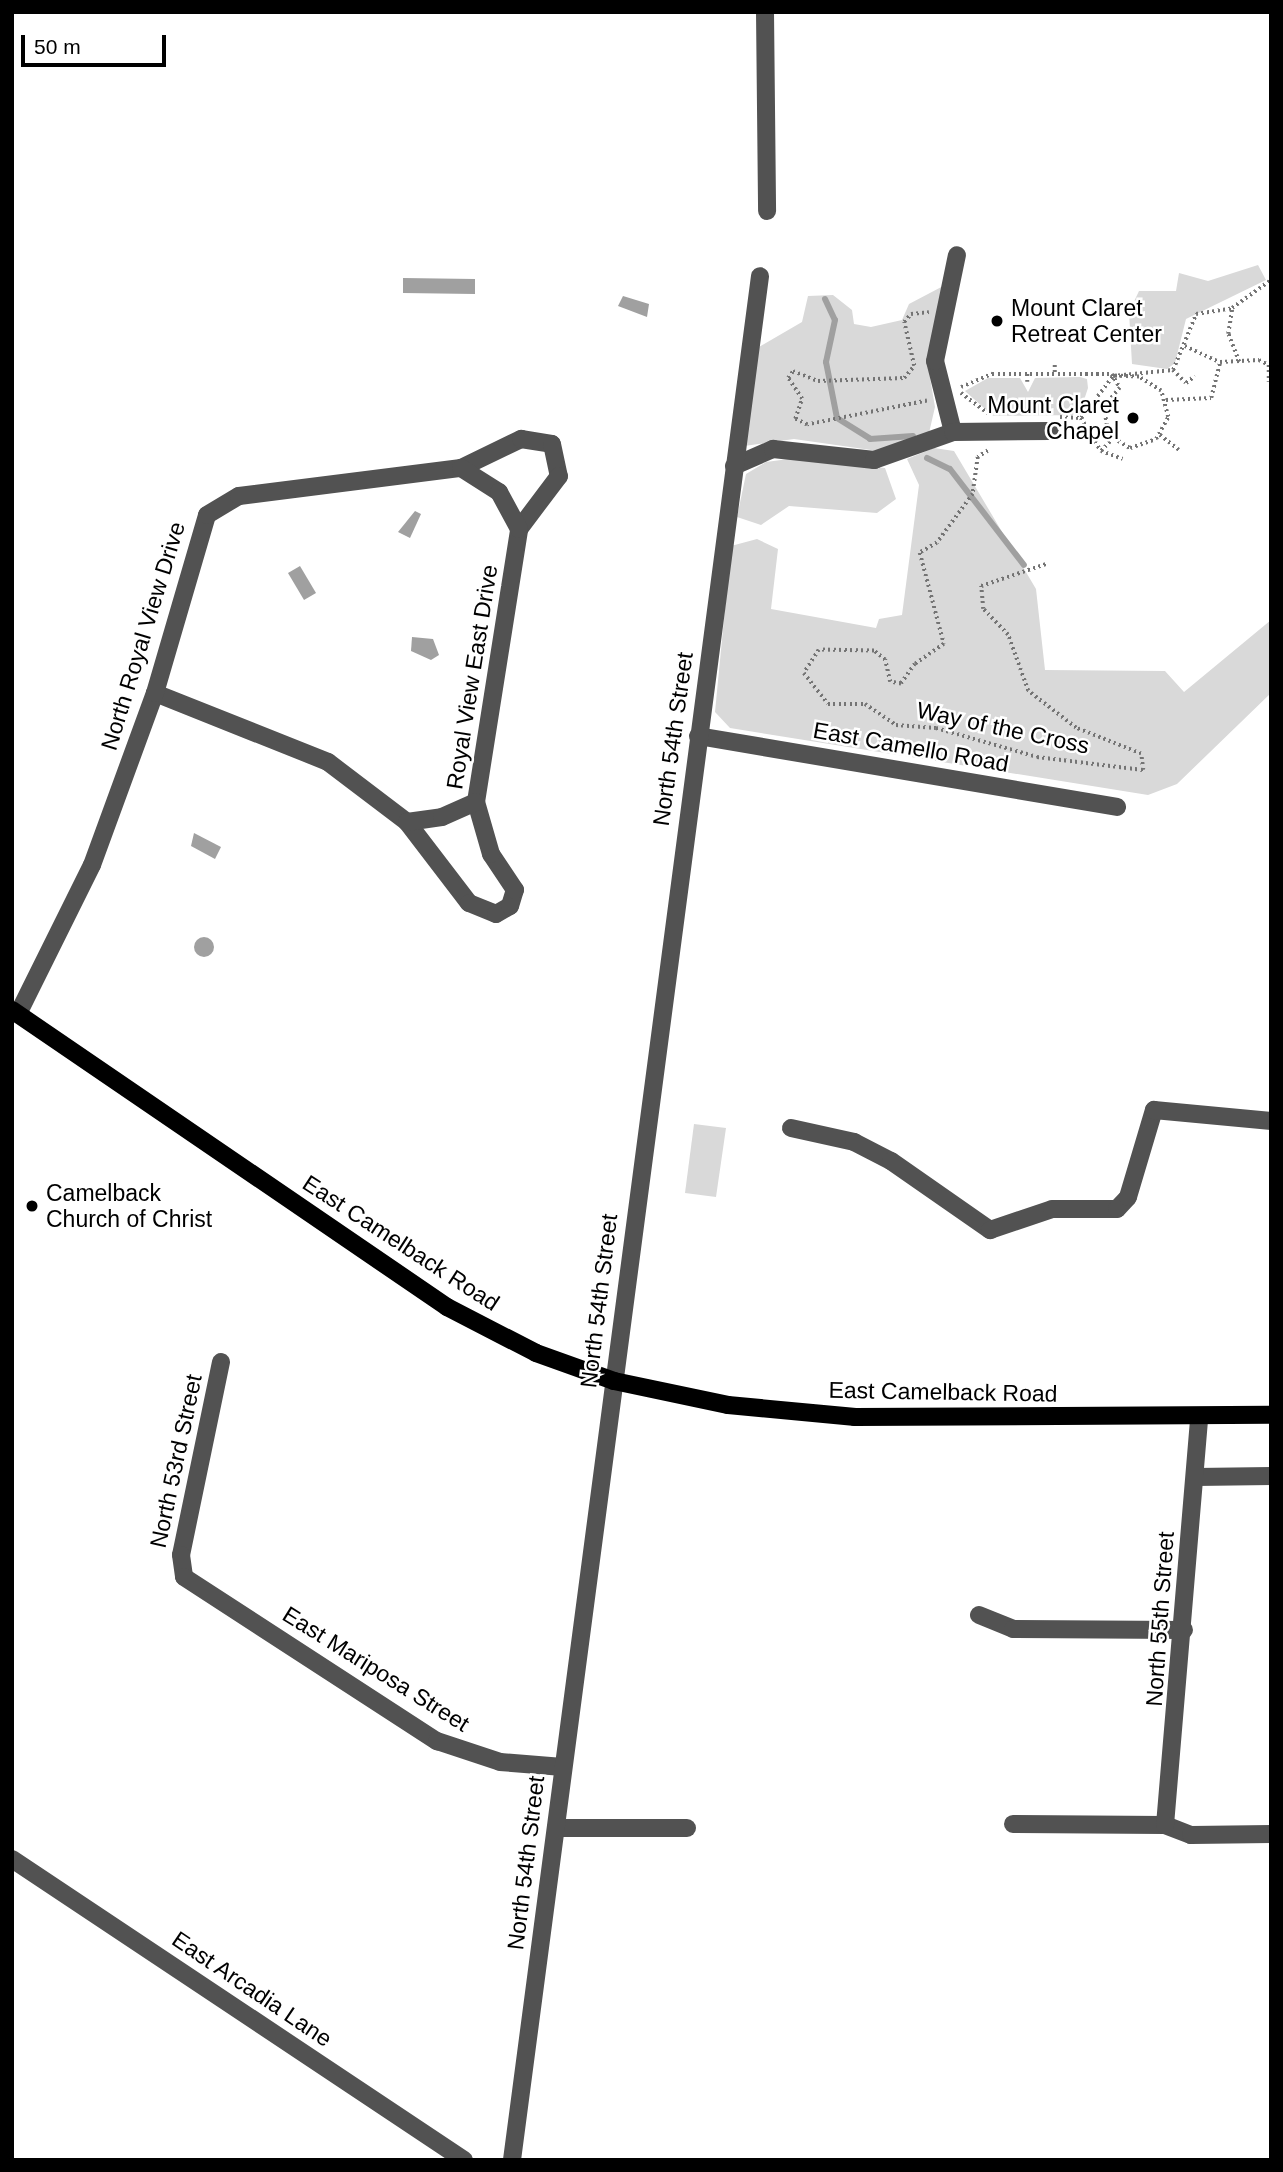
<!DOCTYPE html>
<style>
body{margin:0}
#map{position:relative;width:1283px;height:2172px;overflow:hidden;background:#fff;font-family:Helvetica,sans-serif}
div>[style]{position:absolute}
.green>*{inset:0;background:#d9d9d9}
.water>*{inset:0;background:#a0a0a0}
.round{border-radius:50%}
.stream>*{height:6px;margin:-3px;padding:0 3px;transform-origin:3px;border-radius:3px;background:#a0a0a0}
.path>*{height:3.5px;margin-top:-1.75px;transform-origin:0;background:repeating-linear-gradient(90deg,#747474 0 2px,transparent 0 5.5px)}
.minor>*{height:18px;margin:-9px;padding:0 9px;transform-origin:9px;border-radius:9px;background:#525252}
.major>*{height:18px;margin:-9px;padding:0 9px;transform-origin:9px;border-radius:9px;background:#000}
.dots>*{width:19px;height:19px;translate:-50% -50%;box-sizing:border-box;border:4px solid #fff;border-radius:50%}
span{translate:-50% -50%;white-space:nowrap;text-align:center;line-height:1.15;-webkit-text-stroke:5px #fff;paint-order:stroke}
.poi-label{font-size:23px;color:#000}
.left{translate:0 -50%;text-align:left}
.right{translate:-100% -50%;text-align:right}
.street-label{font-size:23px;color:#000}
.frame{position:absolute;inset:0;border:14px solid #000;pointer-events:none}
.scale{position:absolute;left:21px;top:35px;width:145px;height:32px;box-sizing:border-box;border:4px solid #000;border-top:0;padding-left:9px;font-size:21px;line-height:24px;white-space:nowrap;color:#000;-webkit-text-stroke:5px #fff;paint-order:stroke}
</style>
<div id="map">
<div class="green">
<div style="clip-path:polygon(1258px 265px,1266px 280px,1186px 319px,1175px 363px,1167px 369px,1132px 364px,1129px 312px,1139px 291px,1176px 291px,1179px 273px,1208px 281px)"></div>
<div style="clip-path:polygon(947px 284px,928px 366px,935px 407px,929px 433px,885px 452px,794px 439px,744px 446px,759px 347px,802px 322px,808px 296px,833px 295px,852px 310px,854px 324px,871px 327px,902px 320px,909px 304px)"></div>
<div style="clip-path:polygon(1080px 377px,1087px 379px,1088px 388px,1079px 415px,993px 416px,965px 391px,988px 378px,1020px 378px,1028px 392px,1035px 378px)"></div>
<div style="clip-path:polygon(934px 448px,954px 451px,1036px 589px,1045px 670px,1165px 671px,1184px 692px,1271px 620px,1271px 693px,1177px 784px,1148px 795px,730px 728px,715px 712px,731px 546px,757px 539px,778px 549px,771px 609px,876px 628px,879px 619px,902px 615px,919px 485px,907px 459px)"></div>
<div style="clip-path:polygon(796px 458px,885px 468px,896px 499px,877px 513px,789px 506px,761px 525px,737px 517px,746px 474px,766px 462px)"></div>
<div style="clip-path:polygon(694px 1124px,726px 1128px,716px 1197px,685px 1193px)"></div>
</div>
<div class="water">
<div style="clip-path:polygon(403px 278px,475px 279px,475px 294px,403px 293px)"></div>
<div style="clip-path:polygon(623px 296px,649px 304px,647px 317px,618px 306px)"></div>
<div style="clip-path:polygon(415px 511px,421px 514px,410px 538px,398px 532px)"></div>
<div style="clip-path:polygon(300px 566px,316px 593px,304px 600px,288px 573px)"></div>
<div style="clip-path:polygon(412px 637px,433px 639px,439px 655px,431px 660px,411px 651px)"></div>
<div style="clip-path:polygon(194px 833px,221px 847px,215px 859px,191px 846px)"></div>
<div class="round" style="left:194px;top:937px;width:20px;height:20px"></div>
</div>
<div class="stream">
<div style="left:825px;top:299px;width:23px;rotate:65deg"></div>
<div style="left:835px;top:320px;width:43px;rotate:102.1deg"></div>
<div style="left:826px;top:362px;width:57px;rotate:78.9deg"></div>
<div style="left:837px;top:418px;width:39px;rotate:32deg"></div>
<div style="left:870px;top:439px;width:43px;rotate:-4deg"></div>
<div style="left:927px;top:458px;width:25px;rotate:26deg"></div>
<div style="left:950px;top:469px;width:121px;rotate:52.4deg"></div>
</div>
<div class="path">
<div style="left:1185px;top:346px;width:38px;rotate:25deg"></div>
<div style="left:1239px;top:362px;width:30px;rotate:-111deg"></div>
<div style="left:1228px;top:334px;width:26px;rotate:-81deg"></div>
<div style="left:1232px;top:308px;width:48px;rotate:-35.7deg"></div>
<div style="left:1055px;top:365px;width:9px;rotate:90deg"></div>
<div style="left:1173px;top:370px;width:18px;rotate:45deg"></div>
<div style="left:1186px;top:383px;width:11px;rotate:-38deg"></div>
<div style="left:1027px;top:382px;width:8px;rotate:-90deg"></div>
<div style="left:961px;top:387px;width:34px;rotate:-23deg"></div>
<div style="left:992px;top:374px;width:120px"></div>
<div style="left:1112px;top:374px;width:16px;rotate:60deg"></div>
<div style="left:1120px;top:388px;width:25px;rotate:130deg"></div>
<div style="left:1104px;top:407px;width:28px;rotate:80deg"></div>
<div style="left:1109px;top:435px;width:25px;rotate:32deg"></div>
<div style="left:1130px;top:448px;width:28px;rotate:-19deg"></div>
<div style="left:1156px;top:439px;width:25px;rotate:-61deg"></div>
<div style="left:1168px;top:417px;width:27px;rotate:-105deg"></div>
<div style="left:1161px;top:391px;width:26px;rotate:-148deg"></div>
<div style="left:1139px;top:377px;width:26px;rotate:-178deg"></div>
<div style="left:961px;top:393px;width:34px;rotate:37deg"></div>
<div style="left:1166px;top:400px;width:45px;rotate:-2.5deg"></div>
<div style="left:1211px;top:398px;width:37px;rotate:-76deg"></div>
<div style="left:1220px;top:362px;width:39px;rotate:-3deg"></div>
<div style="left:1259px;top:360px;width:11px;rotate:27deg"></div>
<div style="left:1269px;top:365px;width:17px;rotate:90deg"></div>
<div style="left:927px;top:401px;width:122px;rotate:168.7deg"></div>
<div style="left:807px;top:425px;width:13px;rotate:-153deg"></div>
<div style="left:795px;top:419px;width:21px;rotate:-71deg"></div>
<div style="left:802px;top:399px;width:25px;rotate:-124deg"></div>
<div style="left:788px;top:378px;width:9px;rotate:-54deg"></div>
<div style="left:793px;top:371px;width:27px;rotate:22deg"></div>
<div style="left:818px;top:381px;width:86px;rotate:-2deg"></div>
<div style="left:904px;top:378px;width:16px;rotate:-50deg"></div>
<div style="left:914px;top:366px;width:45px;rotate:-102.8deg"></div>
<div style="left:904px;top:322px;width:11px;rotate:-49deg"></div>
<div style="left:911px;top:314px;width:18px;rotate:-6deg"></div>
<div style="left:1060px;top:417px;width:21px;rotate:3deg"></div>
<div style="left:1081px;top:418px;width:39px;rotate:59deg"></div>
<div style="left:1101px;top:451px;width:23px;rotate:20deg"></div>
<div style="left:1081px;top:418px;width:53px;rotate:-52.7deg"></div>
<div style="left:1113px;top:376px;width:60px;rotate:-5.7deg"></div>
<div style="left:1173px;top:370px;width:61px;rotate:-67.7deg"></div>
<div style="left:1196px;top:314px;width:36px;rotate:-9deg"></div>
<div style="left:1160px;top:435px;width:24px;rotate:38deg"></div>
<div style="left:988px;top:451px;width:12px;rotate:149deg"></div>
<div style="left:978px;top:457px;width:37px;rotate:98deg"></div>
<div style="left:973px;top:494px;width:61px;rotate:126.3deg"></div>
<div style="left:937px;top:543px;width:20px;rotate:150deg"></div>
<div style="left:920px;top:553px;width:94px;rotate:75.2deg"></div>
<div style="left:944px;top:644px;width:35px;rotate:145deg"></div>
<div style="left:915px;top:664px;width:24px;rotate:125deg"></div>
<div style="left:901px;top:684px;width:11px;rotate:-170deg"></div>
<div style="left:890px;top:682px;width:23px;rotate:-103deg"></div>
<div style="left:885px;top:660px;width:14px;rotate:-141deg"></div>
<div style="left:874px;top:651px;width:55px;rotate:-179deg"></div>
<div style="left:819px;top:650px;width:27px;rotate:123deg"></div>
<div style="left:804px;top:673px;width:39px;rotate:52deg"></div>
<div style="left:828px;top:704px;width:37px"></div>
<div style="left:865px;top:704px;width:37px;rotate:34deg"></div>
<div style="left:896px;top:725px;width:40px;rotate:4.3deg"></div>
<div style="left:936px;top:728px;width:105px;rotate:16deg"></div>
<div style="left:1037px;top:757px;width:107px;rotate:7deg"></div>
<div style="left:1143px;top:770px;width:16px;rotate:-97deg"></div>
<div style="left:1141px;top:754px;width:70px;rotate:-158.2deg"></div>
<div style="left:1076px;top:728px;width:61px;rotate:-142.4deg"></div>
<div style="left:1028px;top:691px;width:59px;rotate:-109.7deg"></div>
<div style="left:1008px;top:635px;width:36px;rotate:-134deg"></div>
<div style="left:983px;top:609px;width:23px;rotate:-95deg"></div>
<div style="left:981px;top:586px;width:69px;rotate:-18.7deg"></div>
<div style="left:1101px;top:451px;width:18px;rotate:-47deg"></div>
</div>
<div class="minor">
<div style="left:765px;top:12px;width:199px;rotate:89.4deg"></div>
<div style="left:953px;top:432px;width:73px;rotate:-104.2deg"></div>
<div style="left:935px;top:361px;width:108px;rotate:-78.3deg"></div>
<div style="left:734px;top:466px;width:43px;rotate:-23.6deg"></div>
<div style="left:773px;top:449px;width:102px;rotate:6.2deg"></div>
<div style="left:874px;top:460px;width:84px;rotate:-19.5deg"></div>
<div style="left:953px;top:432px;width:97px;rotate:-0.6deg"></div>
<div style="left:461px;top:468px;width:67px;rotate:-25.8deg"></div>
<div style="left:521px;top:439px;width:31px;rotate:9deg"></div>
<div style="left:552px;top:444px;width:33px;rotate:78deg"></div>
<div style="left:559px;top:476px;width:66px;rotate:127deg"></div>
<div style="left:155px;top:693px;width:186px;rotate:21.7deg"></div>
<div style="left:328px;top:762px;width:99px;rotate:37.2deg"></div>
<div style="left:407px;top:822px;width:102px;rotate:52.6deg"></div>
<div style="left:469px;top:903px;width:29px;rotate:22deg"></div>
<div style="left:496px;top:914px;width:16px;rotate:-30deg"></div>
<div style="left:510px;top:906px;width:17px;rotate:-73deg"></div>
<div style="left:515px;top:890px;width:43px;rotate:-123.7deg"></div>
<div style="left:491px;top:854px;width:54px;rotate:-106.1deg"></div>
<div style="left:476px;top:802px;width:276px;rotate:-81deg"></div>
<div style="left:698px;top:736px;width:425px;rotate:9.6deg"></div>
<div style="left:407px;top:822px;width:35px;rotate:-8deg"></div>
<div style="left:442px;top:817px;width:37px;rotate:-24deg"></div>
<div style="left:18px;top:1014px;width:166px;rotate:-63.6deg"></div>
<div style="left:92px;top:865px;width:183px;rotate:-69.9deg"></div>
<div style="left:155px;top:693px;width:185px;rotate:-73.7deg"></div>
<div style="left:207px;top:515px;width:37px;rotate:-31deg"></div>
<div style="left:239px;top:496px;width:224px;rotate:-7.2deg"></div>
<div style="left:461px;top:468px;width:45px;rotate:32.3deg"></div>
<div style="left:499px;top:492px;width:42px;rotate:61.6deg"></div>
<div style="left:791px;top:1128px;width:65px;rotate:12.5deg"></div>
<div style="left:854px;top:1142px;width:42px;rotate:27.2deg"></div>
<div style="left:891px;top:1161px;width:121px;rotate:34.9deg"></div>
<div style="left:990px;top:1230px;width:65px;rotate:-18.7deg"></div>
<div style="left:1052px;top:1209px;width:65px"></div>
<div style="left:1117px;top:1209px;width:16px;rotate:-47deg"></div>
<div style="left:1128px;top:1197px;width:91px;rotate:-73.4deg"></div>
<div style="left:1154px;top:1110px;width:118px;rotate:5.4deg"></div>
<div style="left:221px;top:1362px;width:197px;rotate:101.7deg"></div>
<div style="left:181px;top:1555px;width:22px;rotate:82deg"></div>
<div style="left:184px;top:1577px;width:302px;rotate:33deg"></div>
<div style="left:437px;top:1741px;width:66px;rotate:18.4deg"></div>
<div style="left:500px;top:1762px;width:63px;rotate:4.5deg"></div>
<div style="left:1196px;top:1477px;width:75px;rotate:-0.8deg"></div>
<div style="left:979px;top:1615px;width:37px;rotate:22deg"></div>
<div style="left:1013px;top:1629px;width:171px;rotate:0.3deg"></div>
<div style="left:1013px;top:1824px;width:152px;rotate:0.4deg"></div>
<div style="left:1165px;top:1825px;width:28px;rotate:21deg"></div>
<div style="left:1191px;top:1835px;width:80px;rotate:-0.7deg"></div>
<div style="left:1165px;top:1825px;width:409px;rotate:-85.2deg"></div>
<div style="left:556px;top:1828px;width:131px"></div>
<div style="left:12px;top:1859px;width:543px;rotate:33.66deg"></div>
<div style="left:512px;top:2160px;width:1900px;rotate:-82.5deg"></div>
</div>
<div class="major">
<div style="left:12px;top:1010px;width:527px;rotate:34.32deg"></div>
<div style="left:447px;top:1307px;width:100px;rotate:27.3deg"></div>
<div style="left:536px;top:1353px;width:83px;rotate:19.7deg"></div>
<div style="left:614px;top:1381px;width:116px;rotate:11.9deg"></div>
<div style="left:728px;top:1405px;width:128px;rotate:5.4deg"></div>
<div style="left:855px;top:1417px;width:416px;rotate:-0.3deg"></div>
</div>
<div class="dots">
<div style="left:997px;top:321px;background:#000"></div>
<div style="left:1133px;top:418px;background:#000"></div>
<div style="left:32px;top:1206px;background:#000"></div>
</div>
<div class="poi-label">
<span class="left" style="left:1011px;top:321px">Mount Claret<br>Retreat Center</span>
<span class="right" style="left:1119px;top:418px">Mount Claret<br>Chapel</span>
<span class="left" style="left:46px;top:1206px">Camelback<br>Church of Christ</span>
</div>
<div class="street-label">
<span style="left:143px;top:636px;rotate:-73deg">North Royal View Drive</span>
<span style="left:472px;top:677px;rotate:-81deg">Royal View East Drive</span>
<span style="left:1003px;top:728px;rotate:12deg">Way of the Cross</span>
<span style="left:673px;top:739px;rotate:-82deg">North 54th Street</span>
<span style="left:911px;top:747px;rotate:10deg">East Camello Road</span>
<span style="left:401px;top:1243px;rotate:33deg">East Camelback Road</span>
<span style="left:599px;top:1301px;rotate:-83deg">North 54th Street</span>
<span style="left:943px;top:1392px;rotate:1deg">East Camelback Road</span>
<span style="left:176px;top:1461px;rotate:-78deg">North 53rd Street</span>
<span style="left:1160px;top:1619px;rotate:-86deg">North 55th Street</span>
<span style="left:376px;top:1669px;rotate:32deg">East Mariposa Street</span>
<span style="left:526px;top:1863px;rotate:-83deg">North 54th Street</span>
<span style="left:252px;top:1989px;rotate:34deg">East Arcadia Lane</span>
</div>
<div class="frame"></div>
<div class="scale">50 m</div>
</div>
